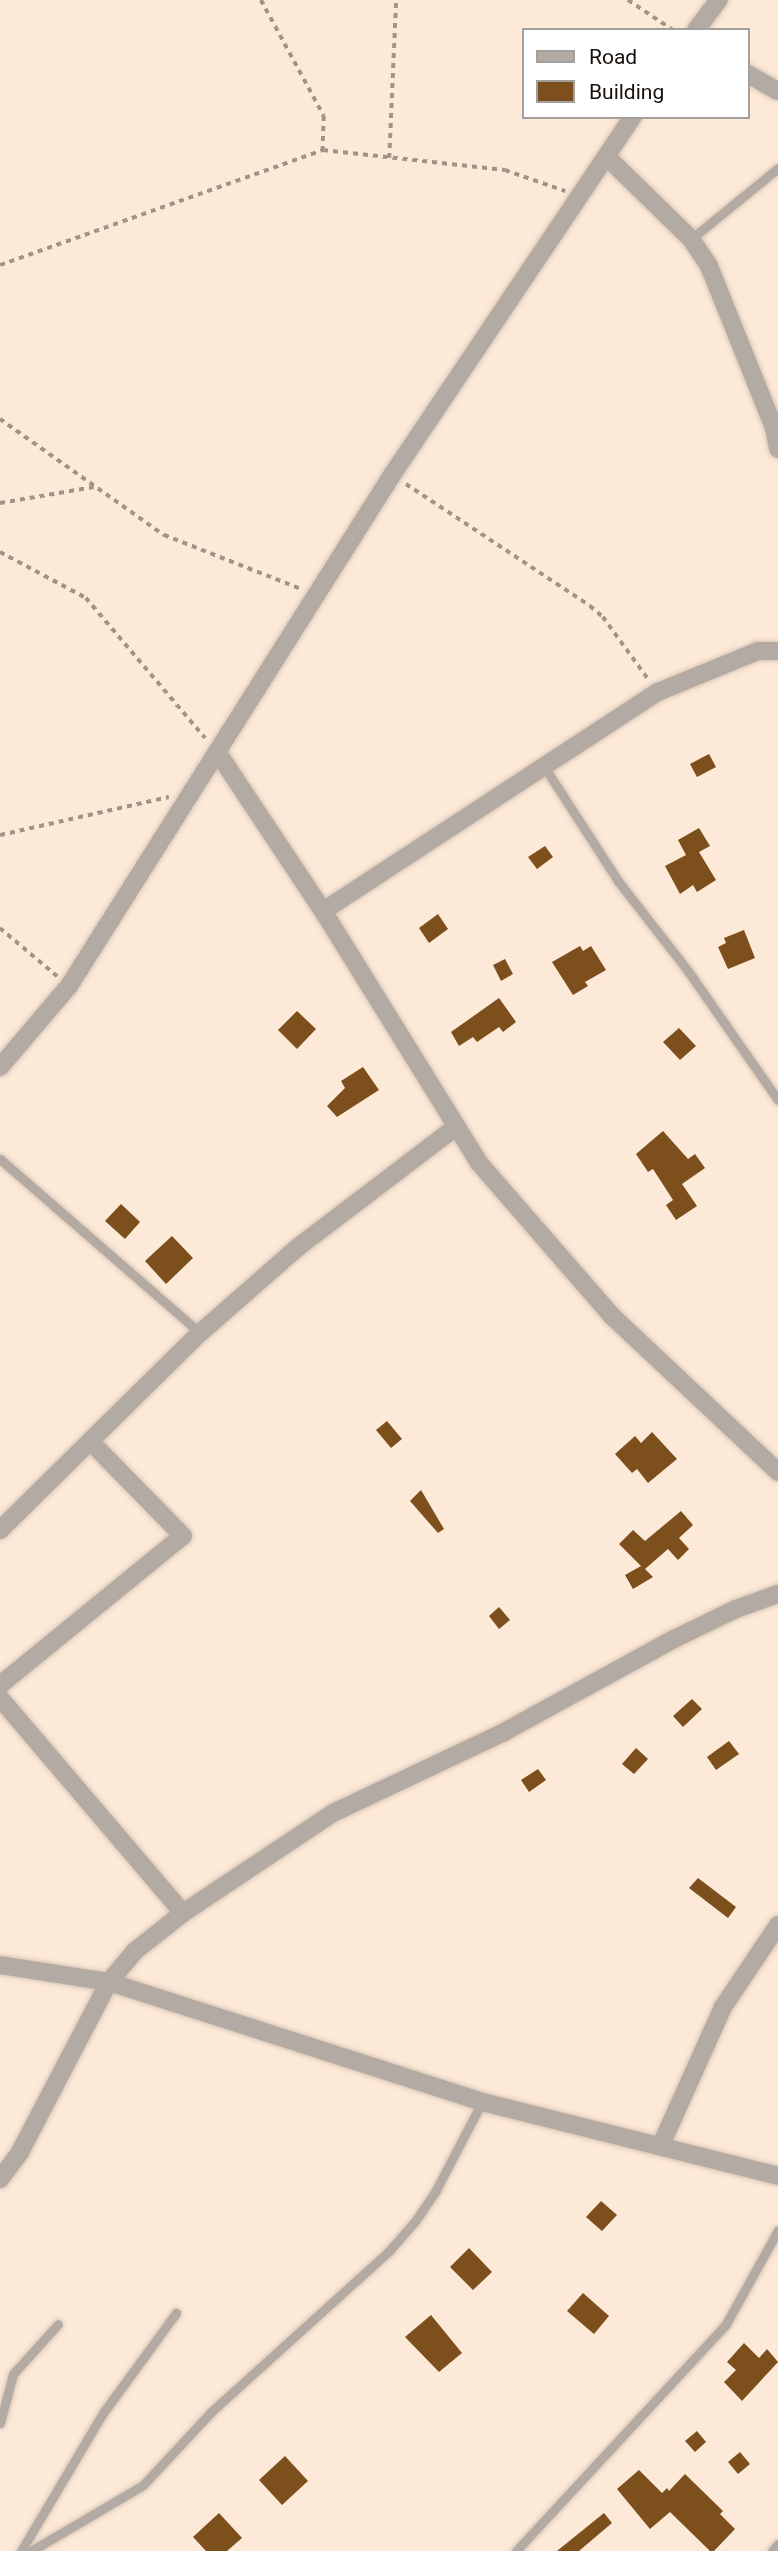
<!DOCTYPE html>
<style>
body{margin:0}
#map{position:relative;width:778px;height:2551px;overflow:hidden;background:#fde9d7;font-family:Roboto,sans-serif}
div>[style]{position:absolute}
.building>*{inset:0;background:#7c4f1c}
.path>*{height:3.5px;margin-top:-1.75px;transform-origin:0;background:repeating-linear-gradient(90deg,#a29386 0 5px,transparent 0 10px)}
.roads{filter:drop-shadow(0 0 2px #d8c6b6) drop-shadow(0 0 2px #d8c6b6)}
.service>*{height:9px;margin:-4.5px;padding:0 4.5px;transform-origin:4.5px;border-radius:4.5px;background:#b3aaa3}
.minor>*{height:18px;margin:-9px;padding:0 9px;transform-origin:9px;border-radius:9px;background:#b3aaa3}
span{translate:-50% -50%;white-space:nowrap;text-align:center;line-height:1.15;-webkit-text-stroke:7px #fff;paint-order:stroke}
.legend{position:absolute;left:522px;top:28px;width:228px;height:91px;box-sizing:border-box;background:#fff;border:2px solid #a29f9d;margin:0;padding:9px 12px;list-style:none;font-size:21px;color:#17100a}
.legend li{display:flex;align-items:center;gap:14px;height:35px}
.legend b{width:35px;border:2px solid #a29f9d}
</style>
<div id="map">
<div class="building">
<div style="clip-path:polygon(709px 754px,716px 767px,697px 777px,690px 764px)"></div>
<div style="clip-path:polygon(699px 828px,710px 846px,699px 852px,716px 880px,697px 892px,693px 885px,680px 894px,665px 866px,686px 855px,678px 840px)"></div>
<div style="clip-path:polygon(545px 846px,553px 857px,537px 869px,528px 857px)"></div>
<div style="clip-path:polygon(438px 914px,448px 929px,429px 943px,419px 928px)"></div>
<div style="clip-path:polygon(744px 930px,755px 958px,728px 969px,718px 947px,726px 943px,724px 938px)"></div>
<div style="clip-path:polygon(580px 946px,583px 951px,591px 946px,606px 970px,585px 982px,588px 986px,573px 995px,552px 962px)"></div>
<div style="clip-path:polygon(505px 959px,513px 974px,501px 981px,493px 965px)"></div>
<div style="clip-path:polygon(499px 998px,516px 1022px,503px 1032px,499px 1027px,477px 1042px,473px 1037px,459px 1046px,451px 1032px)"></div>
<div style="clip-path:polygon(297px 1011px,316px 1029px,297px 1049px,278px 1030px)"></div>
<div style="clip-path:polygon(679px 1028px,696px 1046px,680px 1060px,663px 1042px)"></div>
<div style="clip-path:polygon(363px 1067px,379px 1090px,337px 1117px,327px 1106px,345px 1088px,341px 1081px)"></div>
<div style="clip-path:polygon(663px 1131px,688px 1159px,695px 1154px,705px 1168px,682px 1184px,697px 1206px,676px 1220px,666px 1205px,673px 1200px,653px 1169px,648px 1172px,636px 1154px)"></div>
<div style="clip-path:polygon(121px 1204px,140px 1222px,125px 1239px,105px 1221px)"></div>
<div style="clip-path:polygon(172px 1236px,193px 1258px,166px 1284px,145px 1261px)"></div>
<div style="clip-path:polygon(387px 1421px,402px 1439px,391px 1448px,376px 1430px)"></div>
<div style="clip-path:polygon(652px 1432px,677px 1459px,648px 1483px,637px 1469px,632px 1473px,615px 1454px,635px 1436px,641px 1443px)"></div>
<div style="clip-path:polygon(421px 1490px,444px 1529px,438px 1533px,410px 1501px)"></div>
<div style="clip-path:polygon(681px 1511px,693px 1525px,679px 1538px,689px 1549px,678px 1560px,668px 1549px,645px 1569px,653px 1577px,633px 1589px,625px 1575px,641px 1566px,619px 1544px,633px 1530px,645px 1541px)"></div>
<div style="clip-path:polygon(499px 1607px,510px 1620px,499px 1629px,489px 1616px)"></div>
<div style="clip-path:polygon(692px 1699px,702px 1709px,683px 1727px,673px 1716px)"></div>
<div style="clip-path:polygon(729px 1741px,739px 1754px,716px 1770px,707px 1757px)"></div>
<div style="clip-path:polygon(636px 1748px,648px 1759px,634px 1774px,622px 1764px)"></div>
<div style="clip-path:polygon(538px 1769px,546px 1780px,529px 1792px,521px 1780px)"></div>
<div style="clip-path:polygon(698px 1878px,736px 1907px,728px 1918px,689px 1888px)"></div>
<div style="clip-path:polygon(601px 2201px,617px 2215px,602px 2231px,586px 2217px)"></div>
<div style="clip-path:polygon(469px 2248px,492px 2272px,473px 2290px,450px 2267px)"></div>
<div style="clip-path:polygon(583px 2293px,609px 2316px,594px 2334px,567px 2311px)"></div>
<div style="clip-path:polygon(431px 2315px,462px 2353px,439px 2372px,405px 2337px)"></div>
<div style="clip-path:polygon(744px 2343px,759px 2358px,767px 2349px,778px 2362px,742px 2401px,724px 2382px,736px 2370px,727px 2362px)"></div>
<div style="clip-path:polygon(697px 2431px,706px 2442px,695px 2452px,685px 2441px)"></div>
<div style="clip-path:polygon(740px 2452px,750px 2464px,738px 2474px,728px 2462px)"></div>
<div style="clip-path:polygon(285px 2456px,308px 2481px,282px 2505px,259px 2480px)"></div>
<div style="clip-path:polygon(639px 2470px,662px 2493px,667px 2488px,669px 2491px,685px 2474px,723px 2511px,720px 2514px,735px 2529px,714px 2551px,710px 2551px,670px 2512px,650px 2529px,617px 2489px)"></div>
<div style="clip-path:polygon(219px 2513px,242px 2538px,227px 2551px,206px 2551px,193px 2537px)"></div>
<div style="clip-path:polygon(604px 2513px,612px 2523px,579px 2551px,557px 2551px)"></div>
</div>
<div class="path">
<div style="left:261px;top:0;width:132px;rotate:61.5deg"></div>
<div style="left:324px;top:116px;width:34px;rotate:92deg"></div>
<div style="left:628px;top:0;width:54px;rotate:33.7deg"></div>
<div style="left:389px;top:158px;width:158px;rotate:-87.5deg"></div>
<div style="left:0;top:265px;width:343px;rotate:-19.6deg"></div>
<div style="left:323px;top:150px;width:183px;rotate:6.3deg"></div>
<div style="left:505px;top:170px;width:64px;rotate:19.3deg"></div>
<div style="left:0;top:419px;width:201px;rotate:35.3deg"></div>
<div style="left:164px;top:535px;width:147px;rotate:21.5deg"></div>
<div style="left:406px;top:484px;width:221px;rotate:33.5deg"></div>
<div style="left:590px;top:606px;width:17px;rotate:40deg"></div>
<div style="left:603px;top:617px;width:77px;rotate:54deg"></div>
<div style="left:0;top:503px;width:95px;rotate:-9.7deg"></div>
<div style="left:0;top:552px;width:98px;rotate:28.1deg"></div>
<div style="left:86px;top:598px;width:184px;rotate:49.6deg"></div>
<div style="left:0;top:835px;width:173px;rotate:-12.7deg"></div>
<div style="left:0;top:928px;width:75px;rotate:40.1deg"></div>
</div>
<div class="roads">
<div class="service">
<div style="left:691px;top:239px;width:112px;rotate:-39.2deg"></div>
<div style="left:545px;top:768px;width:135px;rotate:57.1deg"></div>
<div style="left:618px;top:881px;width:114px;rotate:52.1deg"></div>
<div style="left:688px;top:971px;width:157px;rotate:55.1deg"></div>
<div style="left:0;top:1159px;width:265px;rotate:41deg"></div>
<div style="left:0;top:2423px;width:51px;rotate:-75.1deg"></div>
<div style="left:13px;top:2374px;width:67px;rotate:-48deg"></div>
<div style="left:21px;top:2551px;width:161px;rotate:-59.3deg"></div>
<div style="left:103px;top:2413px;width:124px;rotate:-53.9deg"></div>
<div style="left:31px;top:2551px;width:130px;rotate:-30.5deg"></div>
<div style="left:143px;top:2485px;width:101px;rotate:-47deg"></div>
<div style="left:212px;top:2411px;width:239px;rotate:-42.1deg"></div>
<div style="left:389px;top:2251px;width:41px;rotate:-48.9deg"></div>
<div style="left:416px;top:2220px;width:36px;rotate:-56deg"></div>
<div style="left:436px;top:2190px;width:99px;rotate:-62.4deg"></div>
<div style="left:516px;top:2551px;width:309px;rotate:-47.2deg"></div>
<div style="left:726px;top:2324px;width:107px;rotate:-61deg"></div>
<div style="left:772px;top:2551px;width:9px;rotate:-49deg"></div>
</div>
<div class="minor">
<div style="left:696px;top:30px;width:38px;rotate:-53deg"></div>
<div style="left:748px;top:74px;width:34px;rotate:30deg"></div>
<div style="left:607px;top:157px;width:117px;rotate:44.3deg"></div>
<div style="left:691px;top:239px;width:32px;rotate:56deg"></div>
<div style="left:709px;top:266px;width:175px;rotate:68.1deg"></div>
<div style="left:774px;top:428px;width:21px;rotate:79deg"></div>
<div style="left:218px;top:753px;width:190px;rotate:56.4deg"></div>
<div style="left:323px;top:911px;width:296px;rotate:58.2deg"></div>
<div style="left:479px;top:1163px;width:203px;rotate:49deg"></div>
<div style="left:612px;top:1316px;width:228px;rotate:43.2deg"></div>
<div style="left:323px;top:911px;width:400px;rotate:-33.2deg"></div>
<div style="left:658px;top:692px;width:108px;rotate:-22.3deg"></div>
<div style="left:758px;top:651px;width:20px"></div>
<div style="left:0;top:1067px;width:106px;rotate:-49.6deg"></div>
<div style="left:69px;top:986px;width:605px;rotate:-57.7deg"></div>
<div style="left:392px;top:475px;width:432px;rotate:-56.1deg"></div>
<div style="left:0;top:1530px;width:281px;rotate:-44.6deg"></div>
<div style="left:200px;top:1333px;width:129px;rotate:-41.2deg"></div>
<div style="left:297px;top:1248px;width:200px;rotate:-37.3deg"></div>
<div style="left:0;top:1685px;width:236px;rotate:-39.2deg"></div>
<div style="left:183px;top:1536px;width:133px;rotate:-134.4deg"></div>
<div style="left:0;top:1698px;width:282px;rotate:49.6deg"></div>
<div style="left:0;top:1965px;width:110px;rotate:8.9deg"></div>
<div style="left:109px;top:1982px;width:392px;rotate:17.8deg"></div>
<div style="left:482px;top:2102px;width:305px;rotate:14deg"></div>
<div style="left:661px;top:2145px;width:151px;rotate:-65.8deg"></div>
<div style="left:723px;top:2007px;width:99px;rotate:-56.1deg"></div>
<div style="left:0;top:2179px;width:34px;rotate:-53deg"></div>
<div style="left:20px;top:2152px;width:192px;rotate:-62.4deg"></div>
<div style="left:109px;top:1982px;width:40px;rotate:-50deg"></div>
<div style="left:135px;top:1951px;width:61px;rotate:-38.4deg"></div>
<div style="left:183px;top:1913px;width:180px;rotate:-33.7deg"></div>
<div style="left:333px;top:1813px;width:189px;rotate:-25.3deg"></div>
<div style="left:504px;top:1732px;width:194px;rotate:-28.7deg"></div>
<div style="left:674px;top:1639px;width:69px;rotate:-25.8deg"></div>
<div style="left:736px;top:1609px;width:45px;rotate:-19.7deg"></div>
</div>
</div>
<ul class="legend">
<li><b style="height:9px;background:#b3aaa3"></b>Road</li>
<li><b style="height:19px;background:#7c4f1c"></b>Building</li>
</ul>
</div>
